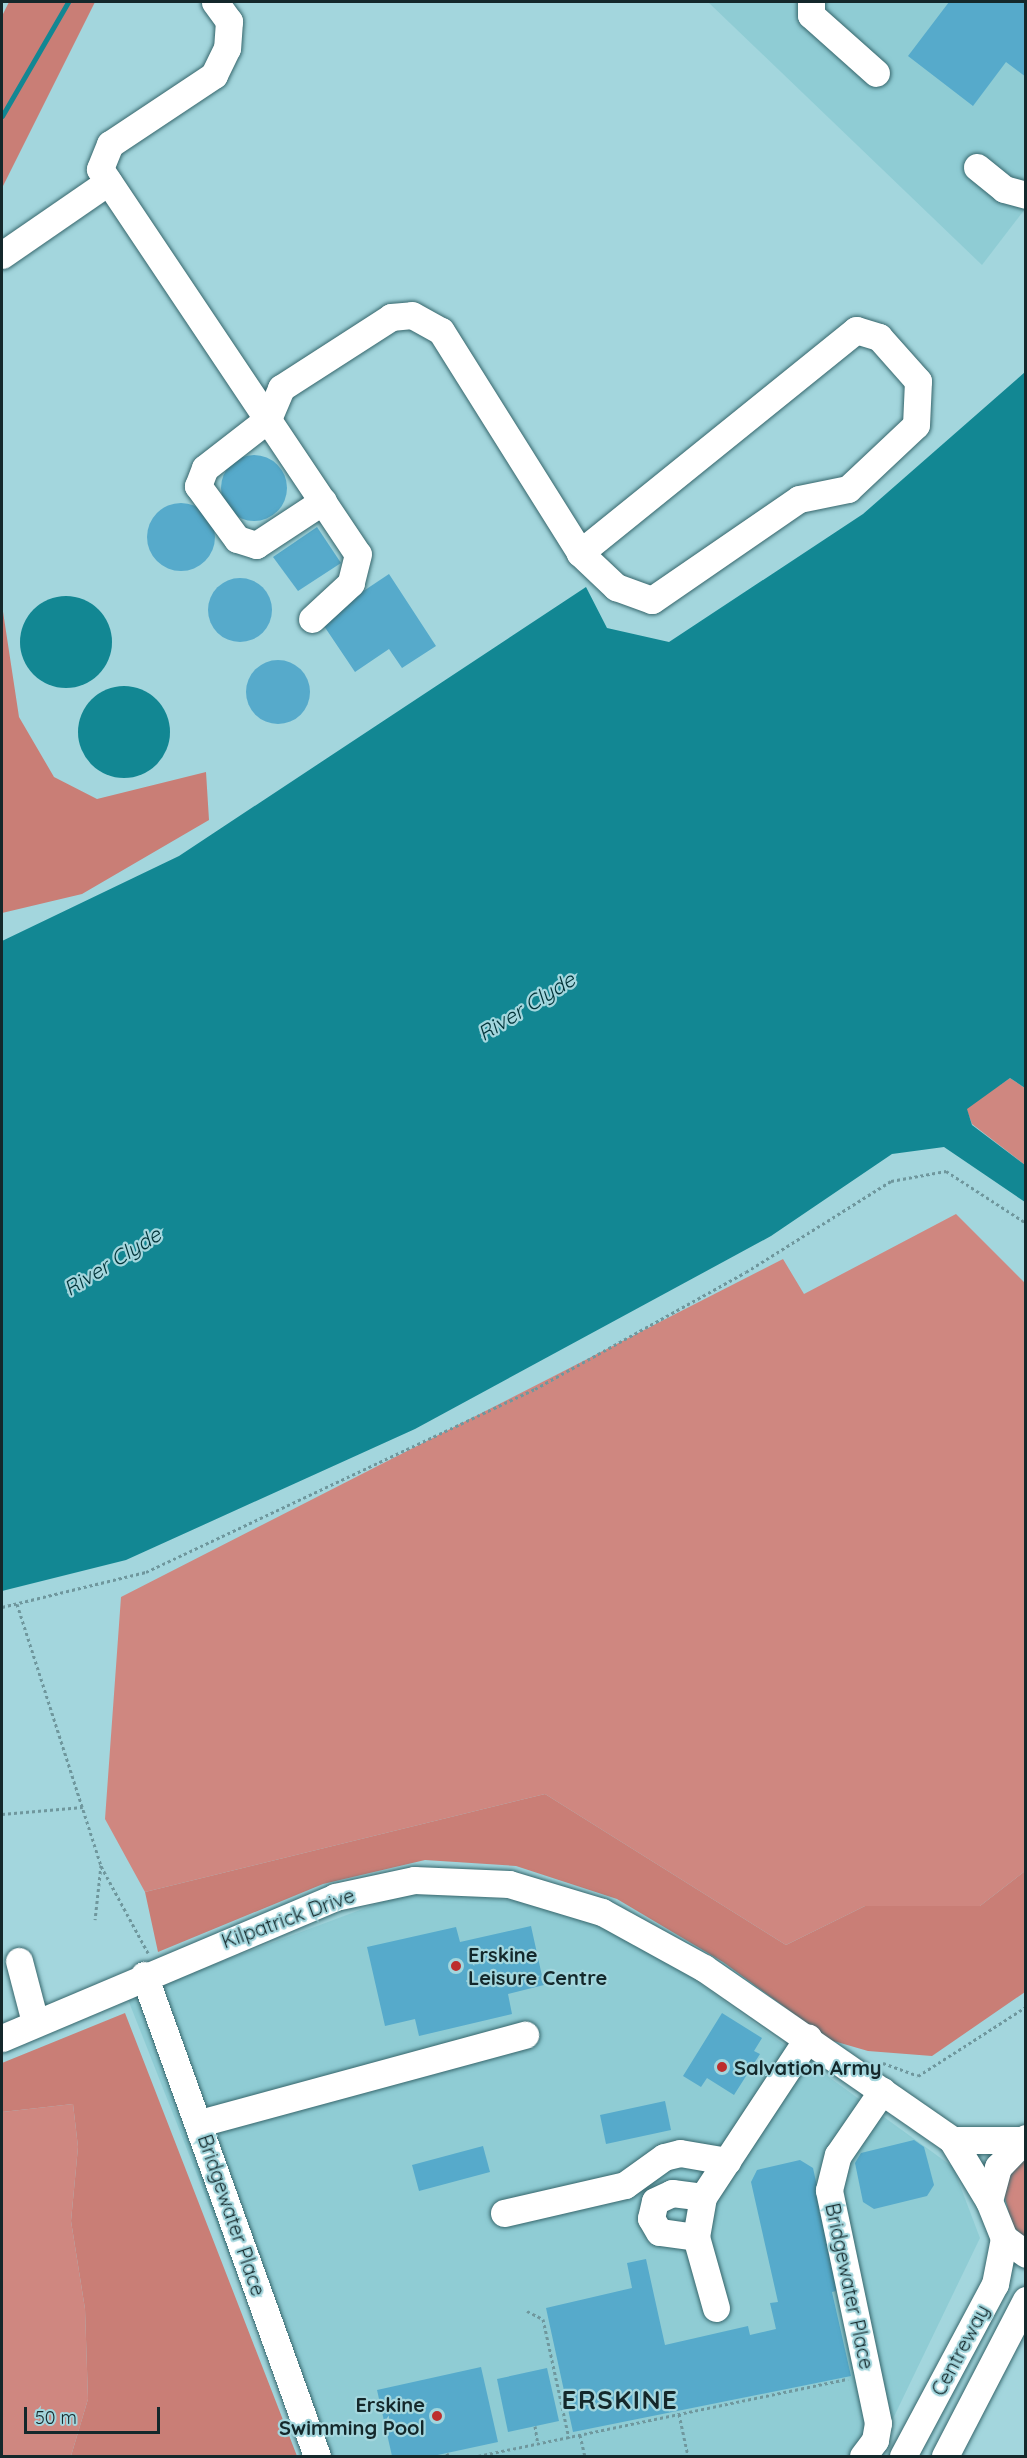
<!DOCTYPE html>
<style>
body{margin:0}
#map{position:relative;width:1027px;height:2458px;overflow:hidden;background:#a3d6dd;font-family:Quicksand,sans-serif}
div>[style]{position:absolute}
.built>*{inset:0;background:#8fccd4}
.green>*{inset:0;background:#cf8780}
.forest>*{inset:0;background:#c97e76}
.water>*{inset:0;background:#128793}
.round{border-radius:50%}
.stream>*{height:5px;margin:-2.5px;padding:0 2.5px;transform-origin:2.5px;border-radius:2.5px;background:#128793}
.building>*{inset:0;background:#56aacb}
.path>*{height:3px;margin-top:-1.5px;transform-origin:0;background:repeating-linear-gradient(90deg,#6f979d 0 3px,transparent 0 6px)}
.roads{filter:drop-shadow(0 0 2px #36666c) drop-shadow(0 0 2px #36666c)}
.minor>*{height:27px;margin:-13.5px;padding:0 13.5px;transform-origin:13.5px;border-radius:13.5px;background:#fff}
.dots>*{width:16px;height:16px;translate:-50% -50%;box-sizing:border-box;border:3px solid #a3d6dd;border-radius:50%}
span{translate:-50% -50%;white-space:nowrap;text-align:center;line-height:1.15;-webkit-text-stroke:4.5px #a3d6dd;paint-order:stroke}
.street-label{font-size:20px;color:#14282b}
.poi-label{font-size:20px;color:#14282b;font-weight:700}
.left{translate:0 -50%;text-align:left}
.right{translate:-100% -50%;text-align:right}
.water-label{font-size:21px;color:#013338;font-style:italic}
.district-label{font-size:26px;color:#14282b;font-weight:700;letter-spacing:1.5px}
.frame{position:absolute;inset:0;border:3px solid #14282b;pointer-events:none}
.scale{position:absolute;left:24px;top:2407px;width:136px;height:27px;box-sizing:border-box;border:3px solid #14282b;border-top:0;padding-left:8px;font-size:18px;line-height:21px;white-space:nowrap;color:#14282b;-webkit-text-stroke:4px #a3d6dd;paint-order:stroke}
</style>
<div id="map">
<div class="built">
<div style="clip-path:polygon(708px 2px,1025px 2px,1025px 209px,982px 265px)"></div>
<div style="clip-path:polygon(411px 1891px,518px 1901px,591px 1922px,681px 1970px,953px 2167px,980px 2238px,875px 2456px,308px 2456px,127px 1997px)"></div>
</div>
<div class="green">
<div style="clip-path:polygon(1010px 1078px,1025px 1088px,1025px 1165px,972px 1124px,966px 1108px)"></div>
<div style="clip-path:polygon(956px 1214px,1025px 1283px,1025px 1871px,980px 1906px,865px 1906px,786px 1945px,545px 1794px,145px 1892px,105px 1819px,121px 1597px,783px 1259px,804px 1294px)"></div>
<div style="clip-path:polygon(73px 2104px,78px 2147px,71px 2221px,85px 2309px,88px 2399px,71px 2456px,2px 2456px,2px 2112px)"></div>
<div style="clip-path:polygon(1025px 2151px,1025px 2239px,1012px 2225px,1003px 2190px,1007px 2172px)"></div>
</div>
<div class="forest">
<div style="clip-path:polygon(9px 2px,95px 2px,2px 188px,2px 16px)"></div>
<div style="clip-path:polygon(2px 605px,19px 717px,54px 777px,97px 799px,206px 772px,209px 820px,82px 894px,2px 913px)"></div>
<div style="clip-path:polygon(545px 1794px,786px 1945px,865px 1906px,980px 1906px,1025px 1871px,1025px 1992px,932px 2056px,868px 2051px,830px 2040px,723px 1962px,617px 1899px,516px 1866px,425px 1860px,323px 1884px,158px 1952px,145px 1892px)"></div>
<div style="clip-path:polygon(125px 2013px,297px 2456px,71px 2456px,88px 2399px,85px 2309px,71px 2221px,78px 2147px,73px 2104px,2px 2112px,2px 2063px)"></div>
</div>
<div class="water">
<div style="clip-path:polygon(1025px 372px,1025px 1088px,1010px 1078px,967px 1109px,972px 1125px,1025px 1165px,1025px 1202px,944px 1147px,892px 1154px,771px 1236px,415px 1429px,126px 1560px,2px 1591px,2px 941px,179px 856px,586px 587px,607px 628px,669px 642px,863px 514px)"></div>
<div class="round" style="left:20px;top:596px;width:92px;height:92px"></div>
<div class="round" style="left:78px;top:686px;width:92px;height:92px"></div>
</div>
<div class="stream">
<div style="left:2px;top:116px;width:132px;rotate:-59.9deg"></div>
</div>
<div class="building">
<div style="clip-path:polygon(949px 2px,1026px 2px,1026px 77px,1006px 62px,973px 106px,908px 56px)"></div>
<div class="round" style="left:221px;top:455px;width:66px;height:66px"></div>
<div class="round" style="left:147px;top:503px;width:68px;height:68px"></div>
<div style="clip-path:polygon(317px 527px,341px 563px,298px 591px,273px 557px)"></div>
<div style="clip-path:polygon(389px 574px,436px 646px,402px 668px,389px 649px,355px 672px,320px 620px)"></div>
<div class="round" style="left:208px;top:578px;width:64px;height:64px"></div>
<div class="round" style="left:246px;top:660px;width:64px;height:64px"></div>
<div style="clip-path:polygon(531px 1926px,544px 1985px,508px 1994px,512px 2014px,419px 2036px,415px 2019px,385px 2026px,367px 1947px,456px 1927px,460px 1942px)"></div>
<div style="clip-path:polygon(722px 2013px,762px 2038px,754px 2051px,760px 2054px,734px 2095px,707px 2078px,701px 2087px,683px 2076px)"></div>
<div style="clip-path:polygon(665px 2101px,671px 2130px,606px 2144px,600px 2115px)"></div>
<div style="clip-path:polygon(914px 2140px,924px 2147px,934px 2185px,927px 2196px,874px 2209px,863px 2202px,855px 2163px,861px 2153px)"></div>
<div style="clip-path:polygon(483px 2146px,490px 2172px,419px 2191px,412px 2165px)"></div>
<div style="clip-path:polygon(800px 2160px,813px 2168px,840px 2290px,832px 2292px,851px 2376px,573px 2432px,546px 2308px,632px 2288px,627px 2263px,646px 2259px,665px 2345px,748px 2326px,750px 2335px,776px 2329px,770px 2303px,778px 2302px,751px 2182px,757px 2170px)"></div>
<div style="clip-path:polygon(481px 2367px,498px 2442px,433px 2456px,392px 2456px,377px 2390px)"></div>
<div style="clip-path:polygon(547px 2368px,559px 2421px,508px 2432px,497px 2379px)"></div>
</div>
<div class="path">
<div style="left:17px;top:1604px;width:274px;rotate:72.2deg"></div>
<div style="left:101px;top:1865px;width:55px;rotate:96.2deg"></div>
<div style="left:2px;top:1607px;width:148px;rotate:-13.7deg"></div>
<div style="left:146px;top:1572px;width:430px;rotate:-25.2deg"></div>
<div style="left:535px;top:1389px;width:241px;rotate:-29deg"></div>
<div style="left:746px;top:1272px;width:171px;rotate:-32.1deg"></div>
<div style="left:891px;top:1181px;width:56px;rotate:-10.3deg"></div>
<div style="left:946px;top:1171px;width:95px;rotate:33deg"></div>
<div style="left:2px;top:1814px;width:81px;rotate:-4.9deg"></div>
<div style="left:101px;top:1866px;width:99px;rotate:61.6deg"></div>
<div style="left:883px;top:2063px;width:37px;rotate:20deg"></div>
<div style="left:918px;top:2076px;width:128px;rotate:-32.6deg"></div>
<div style="left:527px;top:2311px;width:18px;rotate:27deg"></div>
<div style="left:543px;top:2319px;width:122px;rotate:77.7deg"></div>
<div style="left:679px;top:2414px;width:43px;rotate:77.9deg"></div>
<div style="left:535px;top:2426px;width:18px;rotate:81deg"></div>
<div style="left:580px;top:2435px;width:22px;rotate:77deg"></div>
<div style="left:447px;top:2453px;width:3px;rotate:72deg"></div>
<div style="left:478px;top:2456px;width:378px;rotate:-11.8deg"></div>
</div>
<div class="roads">
<div class="minor">
<div style="left:215px;top:2px;width:24px;rotate:54deg"></div>
<div style="left:229px;top:21px;width:27px;rotate:94deg"></div>
<div style="left:227px;top:48px;width:30px;rotate:116deg"></div>
<div style="left:214px;top:75px;width:125px;rotate:146.4deg"></div>
<div style="left:110px;top:144px;width:27px;rotate:112deg"></div>
<div style="left:100px;top:169px;width:463px;rotate:56.2deg"></div>
<div style="left:358px;top:554px;width:30px;rotate:104deg"></div>
<div style="left:351px;top:583px;width:53px;rotate:137.3deg"></div>
<div style="left:811px;top:2px;width:13px;rotate:90deg"></div>
<div style="left:811px;top:15px;width:87px;rotate:41.7deg"></div>
<div style="left:977px;top:167px;width:35px;rotate:39deg"></div>
<div style="left:1004px;top:189px;width:23px;rotate:15deg"></div>
<div style="left:2px;top:255px;width:129px;rotate:-34.6deg"></div>
<div style="left:323px;top:501px;width:80px;rotate:146.7deg"></div>
<div style="left:256px;top:545px;width:20px;rotate:-162deg"></div>
<div style="left:237px;top:539px;width:66px;rotate:-126.3deg"></div>
<div style="left:198px;top:486px;width:19px;rotate:-69deg"></div>
<div style="left:205px;top:468px;width:80px;rotate:-37.9deg"></div>
<div style="left:268px;top:419px;width:34px;rotate:-67deg"></div>
<div style="left:281px;top:388px;width:131px;rotate:-32.8deg"></div>
<div style="left:391px;top:317px;width:21px;rotate:-5deg"></div>
<div style="left:412px;top:315px;width:33px;rotate:29deg"></div>
<div style="left:441px;top:331px;width:262px;rotate:57.9deg"></div>
<div style="left:580px;top:553px;width:50px;rotate:43.4deg"></div>
<div style="left:616px;top:587px;width:38px;rotate:20deg"></div>
<div style="left:652px;top:600px;width:178px;rotate:-34.5deg"></div>
<div style="left:799px;top:499px;width:50px;rotate:-11.5deg"></div>
<div style="left:848px;top:489px;width:93px;rotate:-43.3deg"></div>
<div style="left:916px;top:425px;width:44px;rotate:-87.4deg"></div>
<div style="left:918px;top:381px;width:59px;rotate:-131.6deg"></div>
<div style="left:879px;top:337px;width:24px;rotate:-163deg"></div>
<div style="left:856px;top:330px;width:355px;rotate:141.1deg"></div>
<div style="left:19px;top:1961px;width:63px;rotate:75.3deg"></div>
<div style="left:144px;top:1975px;width:511px;rotate:70.22deg"></div>
<div style="left:2px;top:2038px;width:362px;rotate:-22.9deg"></div>
<div style="left:335px;top:1897px;width:81px;rotate:-12.1deg"></div>
<div style="left:414px;top:1880px;width:95px;rotate:2.4deg"></div>
<div style="left:509px;top:1884px;width:97px;rotate:16.8deg"></div>
<div style="left:602px;top:1912px;width:116px;rotate:28.8deg"></div>
<div style="left:704px;top:1968px;width:302px;rotate:34.7deg"></div>
<div style="left:952px;top:2140px;width:71px;rotate:58.8deg"></div>
<div style="left:200px;top:2123px;width:337px;rotate:-15.2deg"></div>
<div style="left:1026px;top:2138px;width:40px;rotate:134deg"></div>
<div style="left:998px;top:2167px;width:35px;rotate:105deg"></div>
<div style="left:989px;top:2201px;width:40px;rotate:68deg"></div>
<div style="left:1004px;top:2238px;width:27px;rotate:36deg"></div>
<div style="left:952px;top:2140px;width:67px"></div>
<div style="left:504px;top:2213px;width:124px;rotate:-13deg"></div>
<div style="left:625px;top:2185px;width:48px;rotate:-35.7deg"></div>
<div style="left:664px;top:2157px;width:16px;rotate:-14deg"></div>
<div style="left:680px;top:2153px;width:48px;rotate:9.7deg"></div>
<div style="left:696px;top:2237px;width:37px;rotate:-172deg"></div>
<div style="left:659px;top:2232px;width:16px;rotate:-120deg"></div>
<div style="left:651px;top:2218px;width:17px;rotate:-77deg"></div>
<div style="left:655px;top:2201px;width:19px;rotate:-25deg"></div>
<div style="left:672px;top:2193px;width:31px;rotate:7deg"></div>
<div style="left:716px;top:2308px;width:74px;rotate:-105.7deg"></div>
<div style="left:696px;top:2237px;width:41px;rotate:-80.1deg"></div>
<div style="left:703px;top:2197px;width:191px;rotate:-56.6deg"></div>
<div style="left:863px;top:2456px;width:20px;rotate:-53deg"></div>
<div style="left:875px;top:2440px;width:17px;rotate:-80deg"></div>
<div style="left:878px;top:2423px;width:238px;rotate:-101.9deg"></div>
<div style="left:829px;top:2190px;width:36px;rotate:-76deg"></div>
<div style="left:838px;top:2155px;width:78px;rotate:-55.5deg"></div>
<div style="left:903px;top:2456px;width:195px;rotate:-61.9deg"></div>
<div style="left:995px;top:2284px;width:47px;rotate:-78.9deg"></div>
<div style="left:945px;top:2456px;width:176px;rotate:-62.6deg"></div>
</div>
</div>
<div class="dots">
<div style="left:456px;top:1966px;background:#bd2e2d"></div>
<div style="left:722px;top:2067px;background:#bd2e2d"></div>
<div style="left:437px;top:2416px;background:#bd2e2d"></div>
</div>
<div class="street-label">
<span style="left:288px;top:1918px;rotate:-20deg">Kilpatrick Drive</span>
<span style="left:232px;top:2215px;rotate:71deg">Bridgewater Place</span>
<span style="left:850px;top:2286px;rotate:78deg">Bridgewater Place</span>
<span style="left:960px;top:2350px;rotate:-62deg">Centreway</span>
</div>
<div class="poi-label">
<span class="left" style="left:468px;top:1966px">Erskine<br>Leisure Centre</span>
<span class="left" style="left:734px;top:2067px">Salvation Army</span>
<span class="right" style="left:425px;top:2416px">Erskine<br>Swimming Pool</span>
</div>
<div class="water-label">
<span style="left:526px;top:1006px;rotate:-32deg">River Clyde</span>
<span style="left:112px;top:1261px;rotate:-32deg">River Clyde</span>
</div>
<div class="district-label">
<span style="left:620px;top:2400px">ERSKINE</span>
</div>
<div class="frame"></div>
<div class="scale">50 m</div>
</div>
